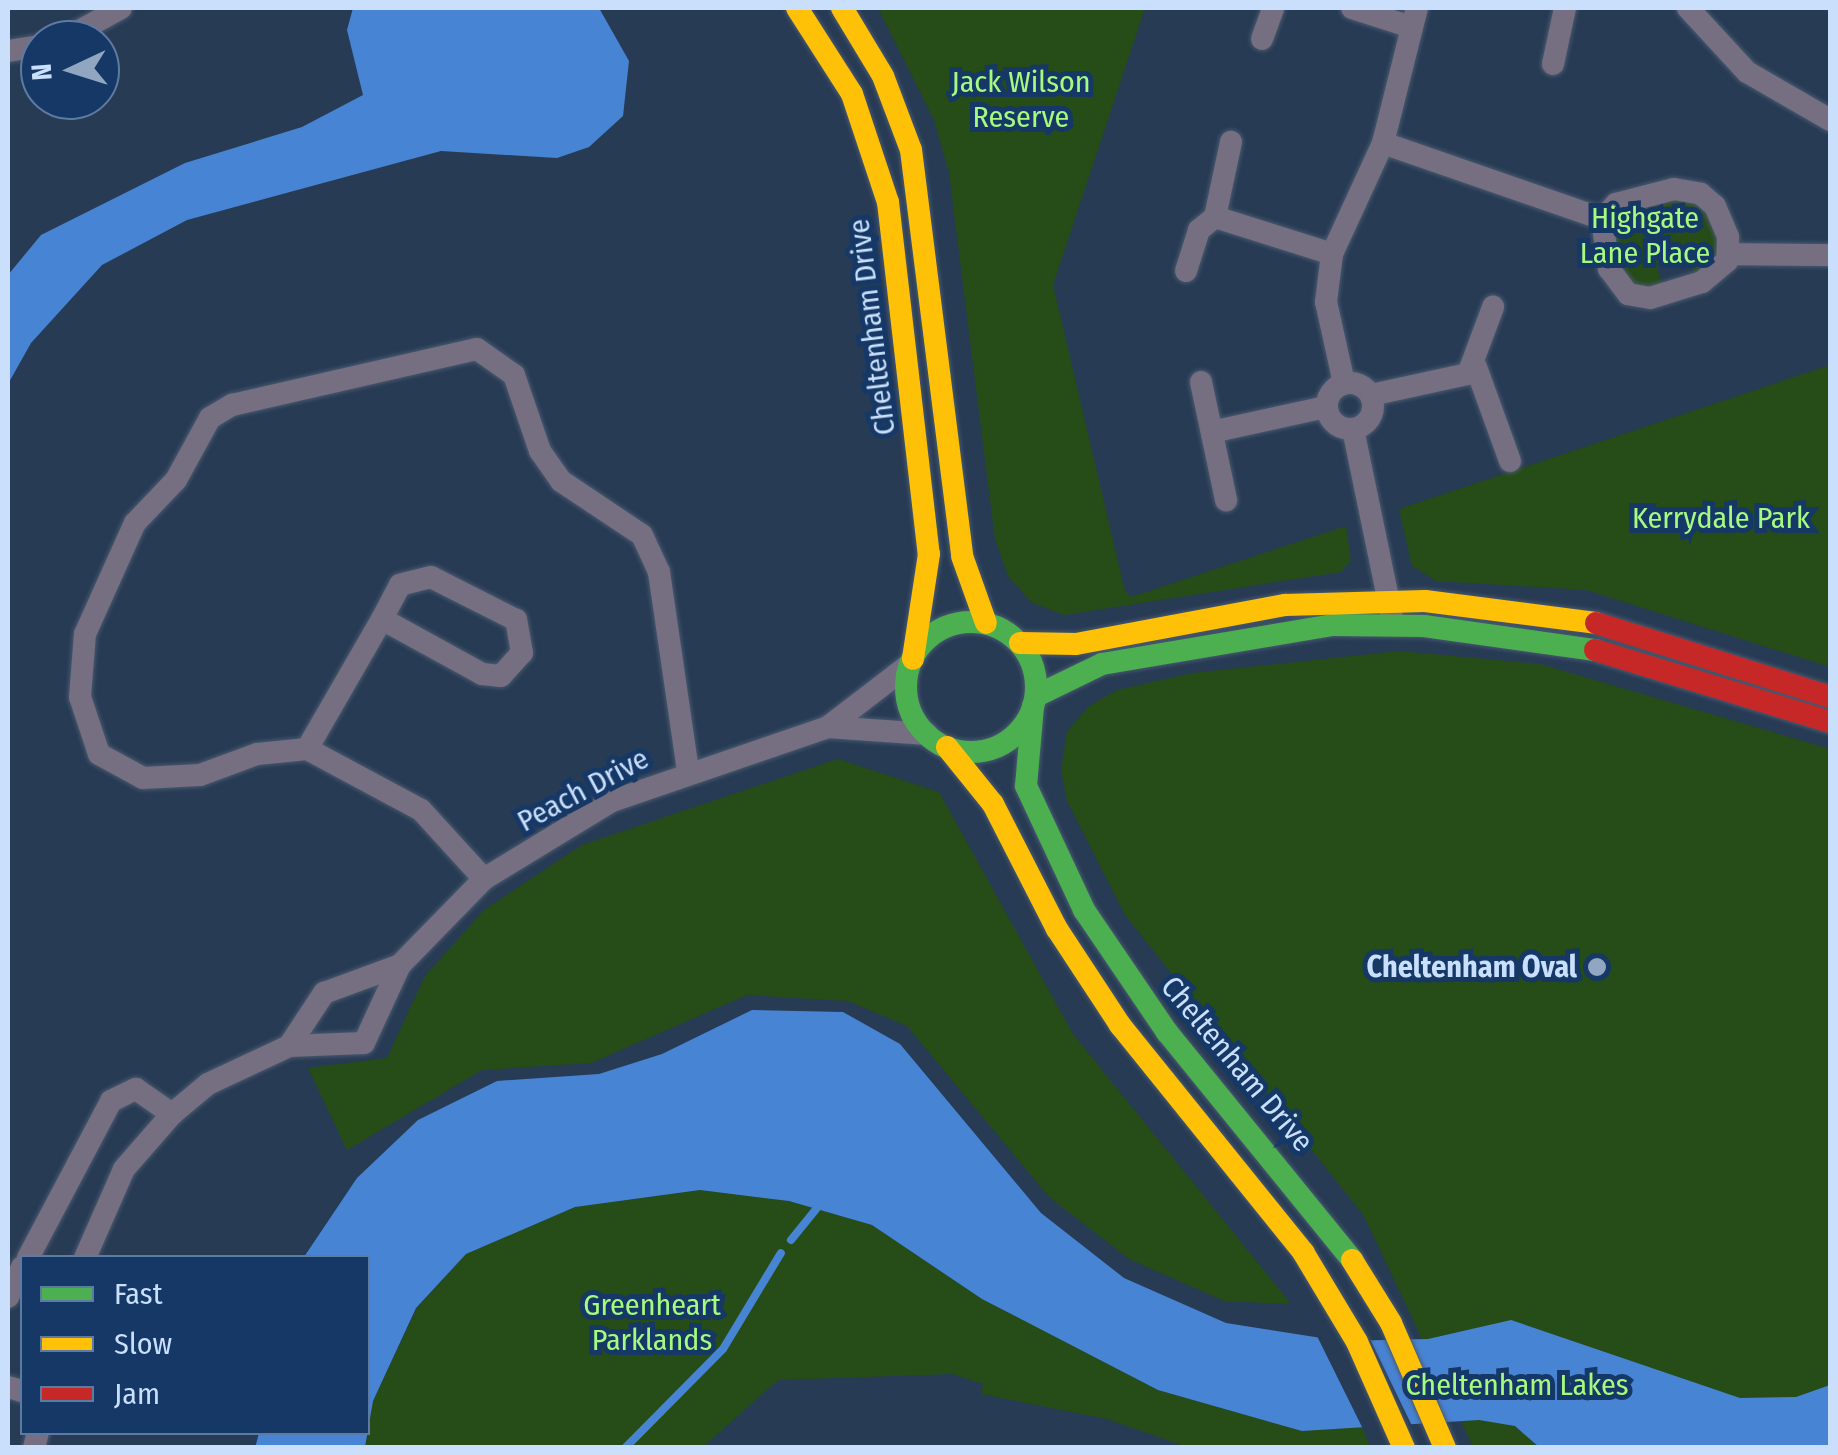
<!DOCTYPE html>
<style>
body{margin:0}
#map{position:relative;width:1838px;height:1455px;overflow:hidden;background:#273b54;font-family:"Fira Sans Condensed",sans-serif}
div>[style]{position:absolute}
.green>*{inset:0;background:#264c17}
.water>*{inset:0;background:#4884d4}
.pier>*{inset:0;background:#273b54}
.stream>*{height:8px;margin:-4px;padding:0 4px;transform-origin:4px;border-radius:4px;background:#4884d4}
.roads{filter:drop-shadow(0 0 2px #48596f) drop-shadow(0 0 2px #48596f)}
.street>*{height:22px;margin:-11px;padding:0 11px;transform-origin:11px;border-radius:11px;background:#766e81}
.street>.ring{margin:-11px;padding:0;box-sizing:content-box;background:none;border:22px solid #766e81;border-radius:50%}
.fast>*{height:22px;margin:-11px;padding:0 11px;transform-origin:11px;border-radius:11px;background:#4caf50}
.fast>.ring{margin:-11px;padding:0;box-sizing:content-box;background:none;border:22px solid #4caf50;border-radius:50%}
.slow>*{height:22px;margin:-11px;padding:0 11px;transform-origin:11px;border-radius:11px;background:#ffc107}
.jam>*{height:22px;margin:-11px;padding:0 11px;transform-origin:11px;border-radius:11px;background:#c62828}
.dots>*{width:28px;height:28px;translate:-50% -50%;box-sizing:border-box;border:5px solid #153866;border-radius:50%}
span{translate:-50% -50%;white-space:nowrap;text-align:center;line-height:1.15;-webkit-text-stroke:10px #153866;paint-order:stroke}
.park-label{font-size:30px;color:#a6fa80}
.street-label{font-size:30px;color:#cadffc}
.poi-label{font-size:30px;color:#cadffc;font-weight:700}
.right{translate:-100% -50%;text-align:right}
.frame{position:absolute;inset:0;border:10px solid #cadffc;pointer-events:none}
.legend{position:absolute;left:20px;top:1255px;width:350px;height:180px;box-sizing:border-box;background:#153866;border:2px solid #5d7ba2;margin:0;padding:12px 18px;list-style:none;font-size:30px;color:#cadffc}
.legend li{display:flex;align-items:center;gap:20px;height:50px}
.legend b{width:50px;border:2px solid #5d7ba2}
.north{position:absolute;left:20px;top:20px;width:100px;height:100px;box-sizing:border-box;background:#153866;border:2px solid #5d7ba2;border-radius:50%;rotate:266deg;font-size:28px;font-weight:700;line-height:40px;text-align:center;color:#cadffc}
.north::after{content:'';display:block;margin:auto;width:35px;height:45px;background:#91a6c1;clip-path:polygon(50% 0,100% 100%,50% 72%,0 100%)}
</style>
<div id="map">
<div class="green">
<div style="clip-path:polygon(878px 8px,1145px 8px,1053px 285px,1125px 591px,1131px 597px,1346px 526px,1351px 561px,1341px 572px,1064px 615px,1031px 602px,1008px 576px,995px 539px,949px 173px,934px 120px)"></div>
<div style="clip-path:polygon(1668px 199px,1695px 201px,1714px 222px,1720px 255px,1695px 275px,1687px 253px,1656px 264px,1663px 286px,1645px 291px,1621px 276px,1610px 223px)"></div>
<div style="clip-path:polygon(1830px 365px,1830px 667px,1586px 590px,1436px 581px,1412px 566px,1399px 509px)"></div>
<div style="clip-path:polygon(1399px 651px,1540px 664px,1830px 749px,1830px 1447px,1473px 1447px,1364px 1216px,1125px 915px,1067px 801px,1061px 770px,1067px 731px,1089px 706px,1117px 690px,1192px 673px)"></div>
<div style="clip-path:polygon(838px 759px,939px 792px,1073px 1034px,1291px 1304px,1224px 1301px,1129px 1259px,1049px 1197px,907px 1026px,848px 1001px,747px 995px,591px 1063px,482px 1070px,347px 1150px,308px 1068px,387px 1058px,425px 976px,484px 910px,582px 845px)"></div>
<div style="clip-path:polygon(700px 1190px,789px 1201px,872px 1225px,982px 1299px,1158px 1390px,1302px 1431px,1361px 1424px,1370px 1447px,1187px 1447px,1107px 1419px,981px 1394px,983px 1384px,952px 1374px,778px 1380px,703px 1447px,365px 1448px,373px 1401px,417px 1308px,466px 1254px,575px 1207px)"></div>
</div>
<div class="water">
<div style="clip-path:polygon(353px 8px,599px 8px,629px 61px,623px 116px,589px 147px,557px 158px,441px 151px,187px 220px,102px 265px,31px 343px,8px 384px,8px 275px,41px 235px,185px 163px,302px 127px,363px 95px,347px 30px)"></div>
<div style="clip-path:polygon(752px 1010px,843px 1012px,900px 1044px,1041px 1213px,1124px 1278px,1226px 1323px,1341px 1341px,1428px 1339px,1511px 1320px,1740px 1398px,1796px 1397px,1830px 1385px,1830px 1447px,1539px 1447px,1515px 1426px,1479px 1420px,1302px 1431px,1158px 1390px,982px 1299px,872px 1225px,789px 1201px,700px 1190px,575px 1207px,466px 1254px,416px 1308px,373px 1401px,365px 1447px,255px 1448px,259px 1433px,368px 1432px,368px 1258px,304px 1257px,357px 1178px,418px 1120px,497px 1081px,599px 1074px,662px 1054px)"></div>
</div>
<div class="pier">
<div style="clip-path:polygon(1315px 1332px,1368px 1335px,1412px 1426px,1363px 1429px)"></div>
</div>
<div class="stream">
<div style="left:791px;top:1240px;width:40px;rotate:-51deg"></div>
<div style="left:625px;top:1448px;width:139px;rotate:-45.3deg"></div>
<div style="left:723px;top:1349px;width:112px;rotate:-58.9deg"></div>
</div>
<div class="roads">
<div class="street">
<div style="left:1352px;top:8px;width:59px;rotate:17.8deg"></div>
<div style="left:1688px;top:8px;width:87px;rotate:47.3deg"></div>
<div style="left:1747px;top:72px;width:96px;rotate:30deg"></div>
<div style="left:1262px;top:39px;width:33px;rotate:-70deg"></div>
<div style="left:63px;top:40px;width:66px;rotate:-28.9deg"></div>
<div style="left:8px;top:51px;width:32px;rotate:-9deg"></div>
<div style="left:1553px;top:64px;width:57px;rotate:-77.9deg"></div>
<div style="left:1383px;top:143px;width:232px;rotate:19.1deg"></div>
<div style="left:1674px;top:189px;width:27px;rotate:10deg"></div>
<div style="left:1701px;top:194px;width:18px;rotate:41deg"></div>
<div style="left:1715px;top:206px;width:34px;rotate:67deg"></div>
<div style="left:1728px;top:237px;width:24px;rotate:92deg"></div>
<div style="left:1727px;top:261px;width:33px;rotate:140deg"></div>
<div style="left:1702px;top:282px;width:54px;rotate:162.9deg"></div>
<div style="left:1650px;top:298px;width:22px;rotate:-170deg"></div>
<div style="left:1628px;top:294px;width:31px;rotate:-127deg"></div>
<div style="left:1609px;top:269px;width:50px;rotate:-98deg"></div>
<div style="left:1602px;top:219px;width:21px;rotate:-47deg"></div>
<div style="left:1616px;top:204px;width:60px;rotate:-14.5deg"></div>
<div style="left:1215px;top:217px;width:123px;rotate:17.5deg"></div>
<div style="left:1728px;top:254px;width:102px;rotate:0.6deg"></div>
<div style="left:1186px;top:271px;width:43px;rotate:-72.4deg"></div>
<div style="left:1199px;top:230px;width:21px;rotate:-39deg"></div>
<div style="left:1215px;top:217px;width:77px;rotate:-78deg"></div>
<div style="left:1476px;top:367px;width:100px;rotate:70.1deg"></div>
<div style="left:1201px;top:382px;width:121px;rotate:78deg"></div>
<div class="ring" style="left:1327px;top:383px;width:24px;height:24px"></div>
<div style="left:1344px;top:383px;width:83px;rotate:-102.5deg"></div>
<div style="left:1326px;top:302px;width:48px;rotate:-82.9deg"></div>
<div style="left:1332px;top:254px;width:122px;rotate:-65.3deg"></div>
<div style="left:1383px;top:143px;width:139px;rotate:-75.9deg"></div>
<div style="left:1371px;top:395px;width:99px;rotate:-12.2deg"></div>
<div style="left:1468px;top:374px;width:72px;rotate:-69.5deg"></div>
<div style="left:1353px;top:429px;width:192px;rotate:78.3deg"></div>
<div style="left:1212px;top:432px;width:117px;rotate:-12.4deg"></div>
<div style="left:828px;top:727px;width:99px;rotate:4deg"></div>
<div style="left:307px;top:749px;width:150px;rotate:-60deg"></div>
<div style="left:382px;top:619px;width:114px;rotate:28.8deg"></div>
<div style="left:482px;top:674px;width:19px;rotate:6deg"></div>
<div style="left:501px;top:676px;width:31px;rotate:-48deg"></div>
<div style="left:522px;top:653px;width:34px;rotate:-100deg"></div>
<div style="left:516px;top:620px;width:95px;rotate:-153.2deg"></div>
<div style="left:431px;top:577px;width:32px;rotate:166deg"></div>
<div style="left:400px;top:585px;width:38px;rotate:118deg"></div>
<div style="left:484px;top:879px;width:93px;rotate:-132.4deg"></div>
<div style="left:421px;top:810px;width:129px;rotate:-151.8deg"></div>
<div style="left:307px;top:749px;width:50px;rotate:174.3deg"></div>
<div style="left:257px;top:754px;width:61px;rotate:159.8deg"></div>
<div style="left:200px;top:775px;width:57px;rotate:177deg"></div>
<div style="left:143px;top:778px;width:50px;rotate:-151.4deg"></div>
<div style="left:99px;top:754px;width:60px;rotate:-108.4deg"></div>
<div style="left:80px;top:697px;width:63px;rotate:-85.5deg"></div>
<div style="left:85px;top:634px;width:122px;rotate:-65.8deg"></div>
<div style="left:135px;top:523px;width:59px;rotate:-46.4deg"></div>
<div style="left:176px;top:480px;width:71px;rotate:-61.3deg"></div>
<div style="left:210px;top:418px;width:26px;rotate:-31deg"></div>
<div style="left:232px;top:405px;width:251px;rotate:-12.9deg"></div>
<div style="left:477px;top:349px;width:45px;rotate:35.1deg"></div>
<div style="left:514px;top:375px;width:80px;rotate:71.1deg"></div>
<div style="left:540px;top:451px;width:37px;rotate:55deg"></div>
<div style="left:561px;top:481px;width:97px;rotate:33.7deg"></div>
<div style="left:642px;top:535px;width:41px;rotate:65.3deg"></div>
<div style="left:659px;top:572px;width:200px;rotate:81.7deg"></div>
<div style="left:289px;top:1046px;width:64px;rotate:-56.6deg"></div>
<div style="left:324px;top:993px;width:81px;rotate:-20.2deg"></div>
<div style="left:28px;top:1258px;width:178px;rotate:-62.1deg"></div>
<div style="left:111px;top:1101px;width:28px;rotate:-26deg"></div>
<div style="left:136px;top:1089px;width:44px;rotate:34.8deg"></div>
<div style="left:85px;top:1258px;width:97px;rotate:-66.3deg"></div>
<div style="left:124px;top:1169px;width:73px;rotate:-48.9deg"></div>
<div style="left:172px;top:1114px;width:47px;rotate:-39.8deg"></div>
<div style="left:208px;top:1084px;width:89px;rotate:-25.1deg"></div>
<div style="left:289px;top:1046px;width:75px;rotate:-2.3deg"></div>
<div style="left:364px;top:1043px;width:86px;rotate:-65.2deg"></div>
<div style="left:400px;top:965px;width:120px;rotate:-45.7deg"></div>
<div style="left:484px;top:879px;width:150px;rotate:-31.4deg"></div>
<div style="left:612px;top:801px;width:228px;rotate:-18.9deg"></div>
<div style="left:828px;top:727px;width:103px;rotate:-37.5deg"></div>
<div style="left:8px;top:1297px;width:33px;rotate:-65deg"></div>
<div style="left:8px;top:1387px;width:15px;rotate:16deg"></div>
<div style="left:34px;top:1448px;width:16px;rotate:-76deg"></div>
</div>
<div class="fast">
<div class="ring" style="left:906px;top:622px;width:108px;height:108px"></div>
<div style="left:1036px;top:696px;width:73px;rotate:-25.9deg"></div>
<div style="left:1102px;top:664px;width:234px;rotate:-9.6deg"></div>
<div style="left:1333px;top:625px;width:91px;rotate:0.6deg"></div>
<div style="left:1424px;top:626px;width:173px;rotate:8deg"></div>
<div style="left:1033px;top:706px;width:80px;rotate:95deg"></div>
<div style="left:1026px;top:786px;width:137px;rotate:64.9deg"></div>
<div style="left:1084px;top:910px;width:148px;rotate:55.8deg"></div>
<div style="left:1167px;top:1032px;width:294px;rotate:50.9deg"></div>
</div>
<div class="slow">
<div style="left:797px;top:8px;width:102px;rotate:57.4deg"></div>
<div style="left:852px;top:94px;width:114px;rotate:71.6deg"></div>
<div style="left:888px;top:202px;width:354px;rotate:83.4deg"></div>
<div style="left:929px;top:554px;width:106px;rotate:98.7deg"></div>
<div style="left:842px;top:8px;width:79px;rotate:58.9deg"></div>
<div style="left:883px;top:76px;width:79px;rotate:69.3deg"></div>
<div style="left:911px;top:150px;width:409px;rotate:82.8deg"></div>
<div style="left:962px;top:556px;width:71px;rotate:70.3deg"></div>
<div style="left:1020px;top:643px;width:56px;rotate:1deg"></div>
<div style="left:1076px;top:644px;width:213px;rotate:-10.6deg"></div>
<div style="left:1285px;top:605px;width:140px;rotate:-1.6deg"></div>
<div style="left:1425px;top:601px;width:172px;rotate:7.3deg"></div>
<div style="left:947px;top:747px;width:73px;rotate:51.1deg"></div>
<div style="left:993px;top:804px;width:140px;rotate:62.9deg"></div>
<div style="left:1057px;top:929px;width:115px;rotate:56.7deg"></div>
<div style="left:1120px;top:1025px;width:292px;rotate:51.1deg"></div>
<div style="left:1303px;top:1252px;width:105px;rotate:59deg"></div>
<div style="left:1357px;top:1342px;width:116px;rotate:66.1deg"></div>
<div style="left:1352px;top:1260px;width:74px;rotate:58.2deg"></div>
<div style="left:1391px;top:1323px;width:136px;rotate:66.6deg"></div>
</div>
<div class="jam">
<div style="left:1596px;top:623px;width:245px;rotate:17.5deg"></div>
<div style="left:1595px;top:650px;width:246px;rotate:17deg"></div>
</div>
</div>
<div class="dots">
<div style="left:1597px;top:967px;background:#91a6c1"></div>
</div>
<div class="park-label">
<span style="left:1021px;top:99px">Jack Wilson<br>Reserve</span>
<span style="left:1645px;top:235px">Highgate<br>Lane Place</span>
<span style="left:1721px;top:518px">Kerrydale Park</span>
<span style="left:652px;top:1322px">Greenheart<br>Parklands</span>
<span style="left:1517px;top:1385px">Cheltenham Lakes</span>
</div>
<div class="street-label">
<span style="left:872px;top:327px;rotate:-97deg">Cheltenham Drive</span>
<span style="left:583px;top:790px;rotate:-28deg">Peach Drive</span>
<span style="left:1237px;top:1064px;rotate:50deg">Cheltenham Drive</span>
</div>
<div class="poi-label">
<span class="right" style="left:1577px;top:967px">Cheltenham Oval</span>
</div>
<div class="frame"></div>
<ul class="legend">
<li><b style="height:12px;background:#4caf50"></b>Fast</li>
<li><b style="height:12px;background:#ffc107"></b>Slow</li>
<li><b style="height:12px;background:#c62828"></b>Jam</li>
</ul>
<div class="north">N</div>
</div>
